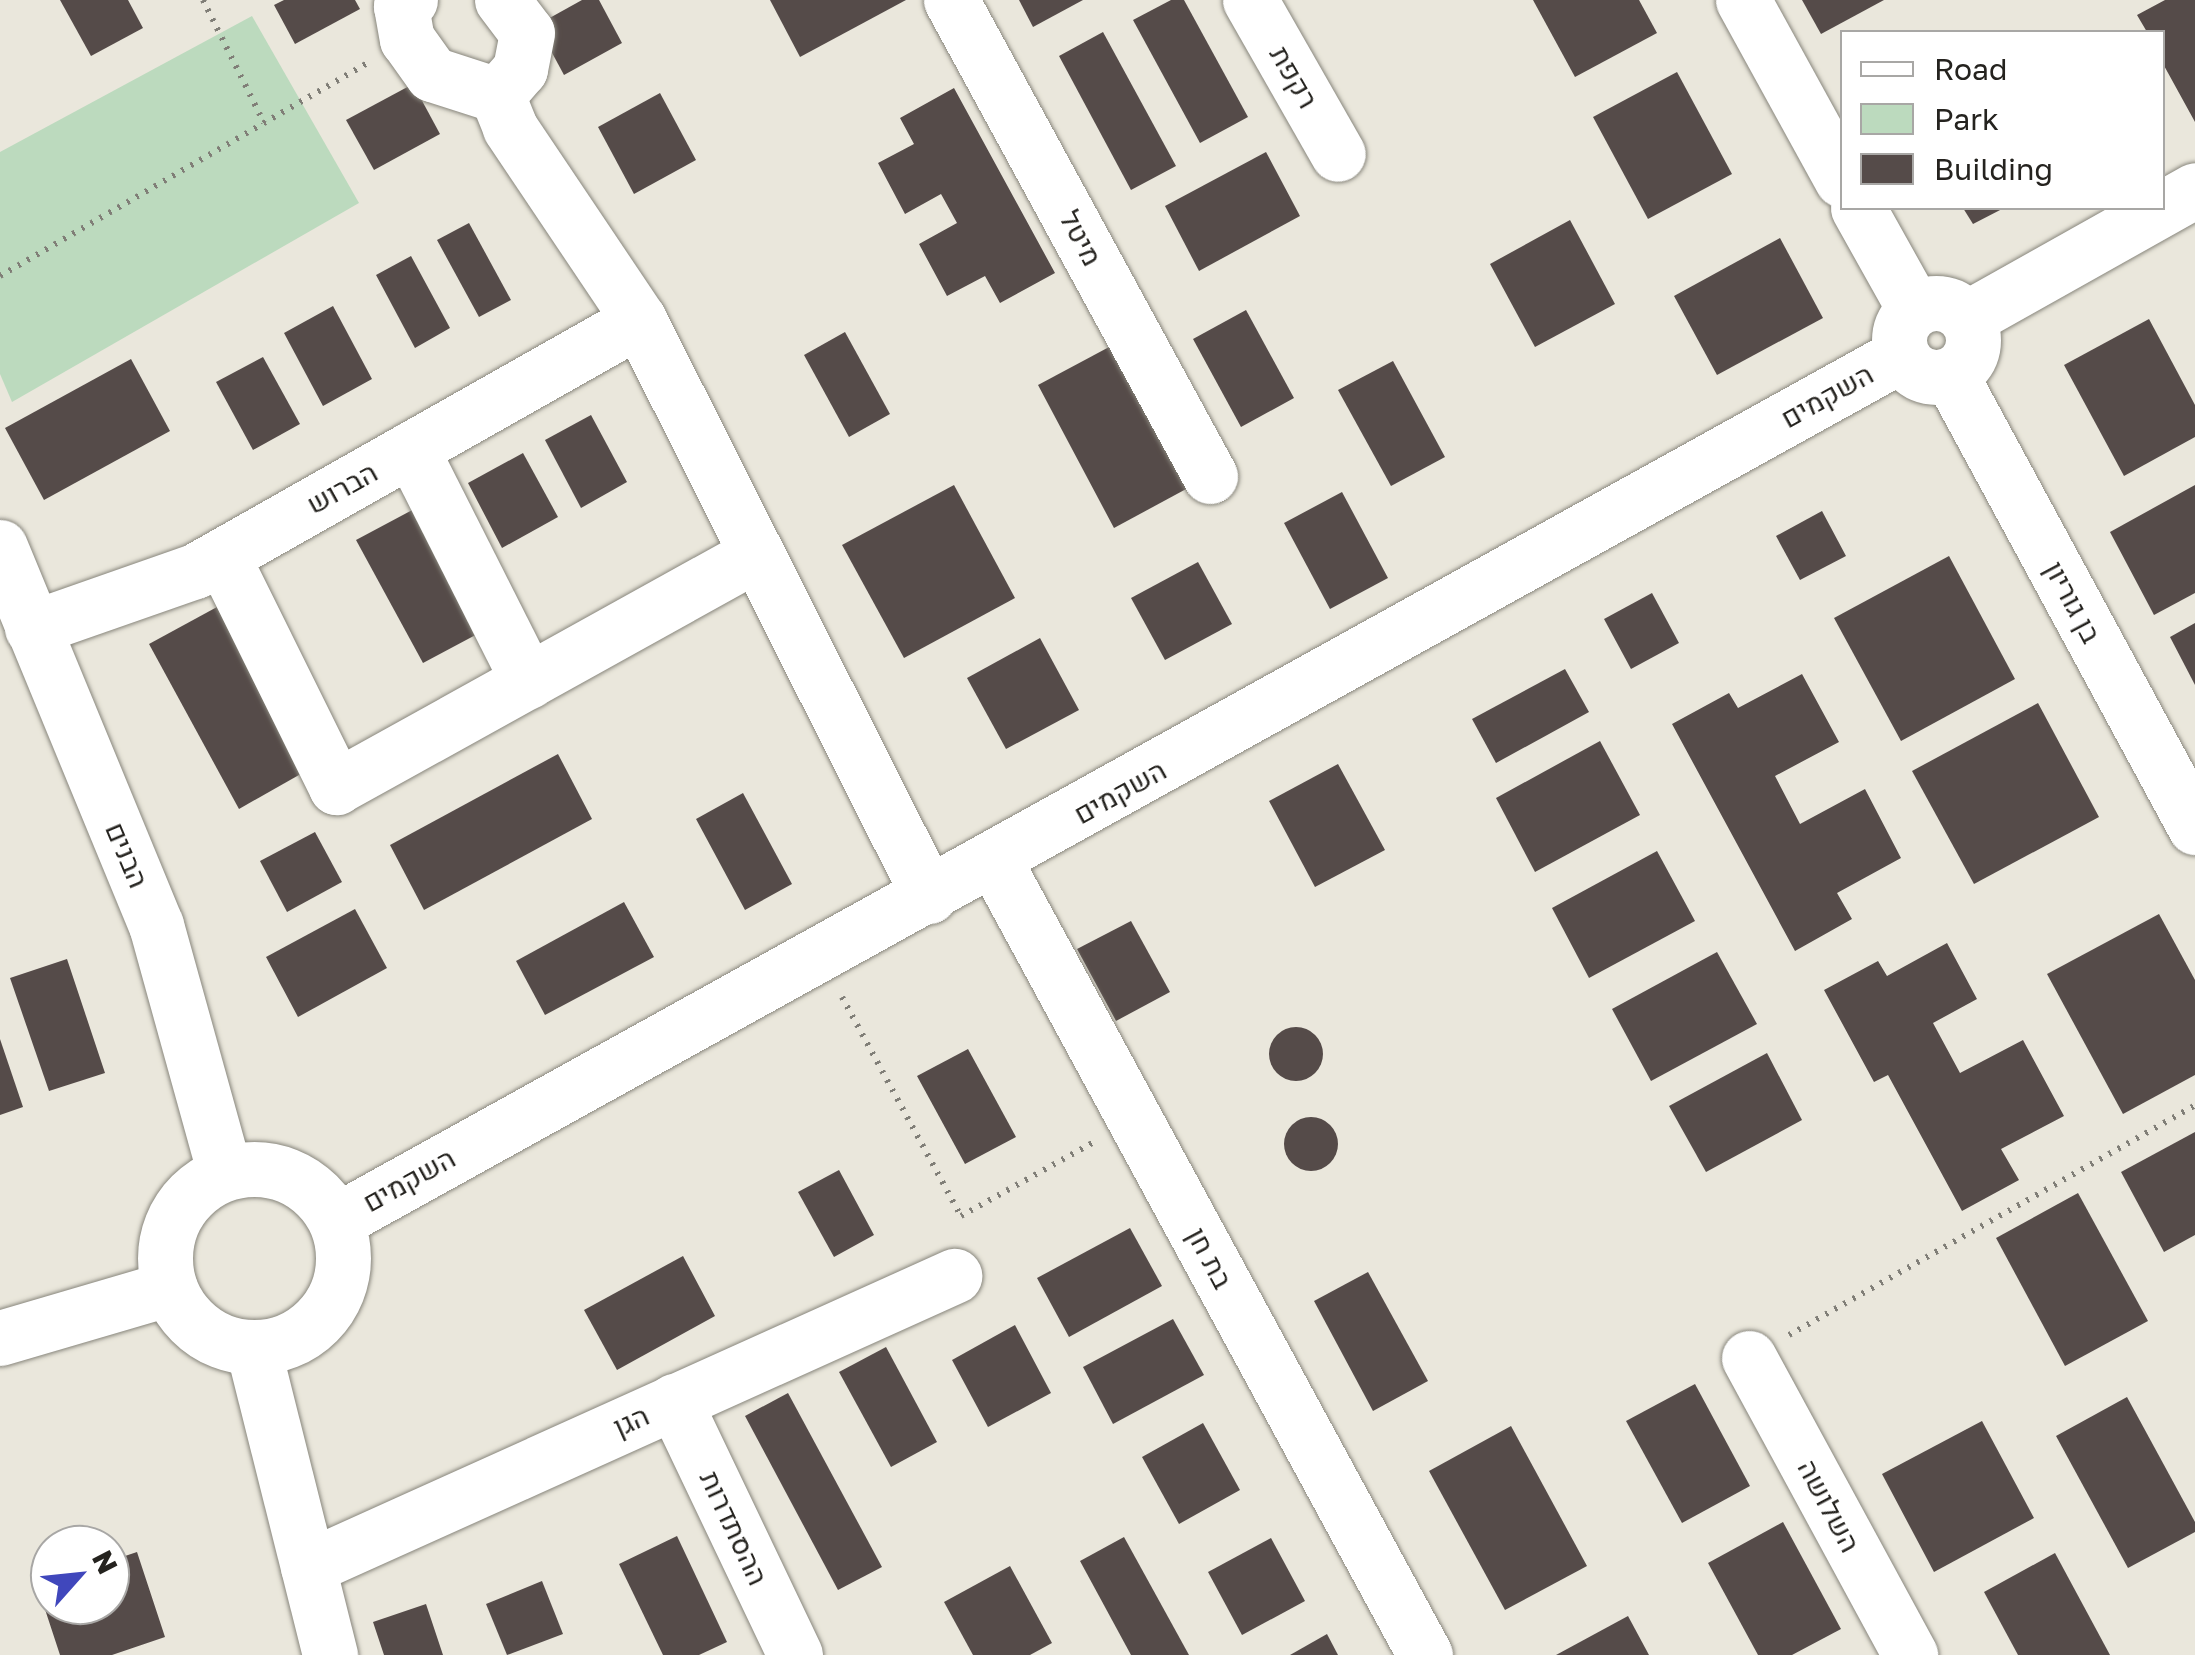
<!DOCTYPE html>
<meta charset="utf-8">
<style>
body{margin:0}
#map{position:relative;width:2195px;height:1655px;overflow:hidden;background:#eae7dc;font-family:"Golos Text",Heebo,sans-serif}
div>[style]{position:absolute}
.green>*{inset:0;background:#bcdabe}
.building>*{inset:0;background:#554b49}
.round{border-radius:50%}
.path>*{height:6px;margin-top:-3px;transform-origin:0;background:repeating-linear-gradient(90deg,#807e77 0 2.5px,transparent 0 10.5px)}
.roads{filter:drop-shadow(0 0 2px #88867c) drop-shadow(0 0 2px #88867c)}
.minor>*{height:55px;margin:-27.5px;padding:0 27.5px;transform-origin:27.5px;border-radius:27.5px;background:#fff}
.minor>.ring{margin:-27.5px;padding:0;box-sizing:content-box;background:none;border:55px solid #fff;border-radius:50%}
span{translate:-50% -50%;white-space:nowrap;text-align:center;line-height:1.15;-webkit-text-stroke:10px #fff;paint-order:stroke}
.street-label{font-size:28px;color:#25231f}
.legend{position:absolute;left:1840px;top:30px;width:325px;height:180px;box-sizing:border-box;background:#fff;border:2px solid #a8a7a5;margin:0;padding:12px 18px;list-style:none;font-size:30px;color:#25231f}
.legend li{display:flex;align-items:center;gap:20px;height:50px}
.legend b{width:50px;border:2px solid #a8a7a5}
.north{position:absolute;left:30px;top:1525px;width:100px;height:100px;box-sizing:border-box;background:#fff;border:2px solid #a8a7a5;border-radius:50%;rotate:63deg;font-size:28px;font-weight:700;line-height:40px;text-align:center;color:#25231f}
.north::after{content:'';display:block;margin:auto;width:35px;height:45px;background:#4047bc;clip-path:polygon(50% 0,100% 100%,50% 72%,0 100%)}
</style>
<div id="map">
<div class="green">
<div style="clip-path:polygon(252px 16px,359px 203px,12px 402px,0 374px,0 152px)"></div>
</div>
<div class="building">
<div style="clip-path:polygon(60px 0,128px 0,143px 28px,91px 56px)"></div>
<div style="clip-path:polygon(284px 0,355px 0,360px 9px,295px 44px,274px 5px)"></div>
<div style="clip-path:polygon(582px 0,599px 0,622px 43px,564px 75px,537px 25px)"></div>
<div style="clip-path:polygon(770px 0,906px 0,800px 57px)"></div>
<div style="clip-path:polygon(1019px 0,1083px 0,1033px 27px)"></div>
<div style="clip-path:polygon(1171px 0,1184px 0,1248px 117px,1200px 143px,1133px 20px)"></div>
<div style="clip-path:polygon(1533px 0,1639px 0,1657px 33px,1575px 77px)"></div>
<div style="clip-path:polygon(1802px 0,1884px 0,1821px 34px)"></div>
<div style="clip-path:polygon(2165px 0,2195px 0,2195px 122px,2162px 62px,2162px 32px,2147px 32px,2137px 15px)"></div>
<div style="clip-path:polygon(1103px 32px,1176px 166px,1131px 190px,1059px 56px)"></div>
<div style="clip-path:polygon(1677px 72px,1732px 174px,1648px 219px,1593px 117px)"></div>
<div style="clip-path:polygon(413px 84px,440px 134px,374px 170px,346px 120px)"></div>
<div style="clip-path:polygon(954px 88px,1055px 273px,1000px 303px,985px 276px,947px 296px,919px 244px,957px 223px,941px 194px,905px 214px,878px 163px,914px 144px,900px 118px)"></div>
<div style="clip-path:polygon(660px 93px,696px 160px,634px 194px,598px 127px)"></div>
<div style="clip-path:polygon(1266px 152px,1300px 216px,1199px 271px,1165px 206px)"></div>
<div style="clip-path:polygon(1963px 208px,2004px 208px,1973px 224px)"></div>
<div style="clip-path:polygon(1570px 220px,1615px 304px,1535px 347px,1490px 264px)"></div>
<div style="clip-path:polygon(469px 223px,511px 300px,479px 317px,437px 240px)"></div>
<div style="clip-path:polygon(1780px 238px,1823px 318px,1717px 375px,1674px 296px)"></div>
<div style="clip-path:polygon(411px 256px,450px 328px,415px 348px,376px 275px)"></div>
<div style="clip-path:polygon(333px 306px,372px 379px,323px 406px,284px 333px)"></div>
<div style="clip-path:polygon(1246px 310px,1294px 398px,1241px 427px,1193px 339px)"></div>
<div style="clip-path:polygon(2149px 319px,2195px 405px,2195px 437px,2124px 476px,2064px 365px)"></div>
<div style="clip-path:polygon(845px 332px,890px 414px,849px 437px,804px 355px)"></div>
<div style="clip-path:polygon(1111px 346px,1188px 488px,1114px 528px,1038px 385px)"></div>
<div style="clip-path:polygon(263px 357px,300px 424px,253px 450px,216px 382px)"></div>
<div style="clip-path:polygon(131px 359px,170px 431px,44px 500px,5px 428px)"></div>
<div style="clip-path:polygon(1393px 361px,1445px 457px,1391px 486px,1338px 390px)"></div>
<div style="clip-path:polygon(591px 415px,627px 482px,581px 508px,545px 440px)"></div>
<div style="clip-path:polygon(523px 453px,558px 517px,502px 548px,468px 483px)"></div>
<div style="clip-path:polygon(954px 485px,1015px 598px,904px 658px,842px 545px)"></div>
<div style="clip-path:polygon(2195px 485px,2195px 593px,2154px 615px,2110px 532px)"></div>
<div style="clip-path:polygon(1342px 492px,1388px 578px,1330px 609px,1284px 523px)"></div>
<div style="clip-path:polygon(416px 508px,483px 631px,423px 663px,356px 540px)"></div>
<div style="clip-path:polygon(1822px 511px,1846px 556px,1800px 580px,1776px 536px)"></div>
<div style="clip-path:polygon(1949px 556px,2015px 679px,1901px 741px,1834px 618px)"></div>
<div style="clip-path:polygon(1198px 562px,1232px 624px,1165px 660px,1131px 598px)"></div>
<div style="clip-path:polygon(1652px 593px,1679px 643px,1631px 669px,1604px 619px)"></div>
<div style="clip-path:polygon(217px 607px,306px 771px,239px 809px,149px 644px)"></div>
<div style="clip-path:polygon(2195px 623px,2195px 685px,2170px 637px)"></div>
<div style="clip-path:polygon(1040px 638px,1079px 710px,1006px 749px,967px 678px)"></div>
<div style="clip-path:polygon(1565px 669px,1589px 712px,1496px 763px,1472px 719px)"></div>
<div style="clip-path:polygon(1802px 674px,1839px 742px,1775px 776px,1800px 824px,1865px 789px,1901px 858px,1837px 893px,1852px 919px,1795px 951px,1672px 724px,1729px 693px,1738px 708px)"></div>
<div style="clip-path:polygon(2038px 703px,2099px 817px,1974px 884px,1912px 771px)"></div>
<div style="clip-path:polygon(1600px 741px,1640px 815px,1535px 872px,1496px 798px)"></div>
<div style="clip-path:polygon(558px 754px,592px 819px,424px 910px,390px 845px)"></div>
<div style="clip-path:polygon(1338px 764px,1385px 850px,1315px 887px,1269px 801px)"></div>
<div style="clip-path:polygon(743px 793px,792px 884px,745px 910px,696px 819px)"></div>
<div style="clip-path:polygon(315px 832px,342px 882px,287px 912px,260px 861px)"></div>
<div style="clip-path:polygon(1657px 851px,1695px 921px,1589px 978px,1552px 908px)"></div>
<div style="clip-path:polygon(624px 902px,654px 957px,545px 1015px,516px 961px)"></div>
<div style="clip-path:polygon(355px 909px,387px 968px,298px 1017px,266px 957px)"></div>
<div style="clip-path:polygon(2159px 914px,2195px 980px,2195px 1075px,2123px 1114px,2047px 974px)"></div>
<div style="clip-path:polygon(1131px 921px,1170px 992px,1116px 1021px,1077px 949px)"></div>
<div style="clip-path:polygon(1947px 943px,1977px 999px,1933px 1023px,1960px 1073px,2023px 1040px,2064px 1116px,2001px 1149px,2019px 1180px,1962px 1211px,1888px 1075px,1874px 1082px,1824px 990px,1878px 961px,1887px 976px)"></div>
<div style="clip-path:polygon(1717px 952px,1757px 1024px,1651px 1081px,1612px 1009px)"></div>
<div style="clip-path:polygon(67px 959px,105px 1073px,49px 1091px,10px 978px)"></div>
<div class="round" style="left:1269px;top:1027px;width:54px;height:54px"></div>
<div style="clip-path:polygon(0 1039px,23px 1107px,0 1115px)"></div>
<div style="clip-path:polygon(968px 1049px,1016px 1137px,965px 1164px,917px 1076px)"></div>
<div style="clip-path:polygon(1767px 1053px,1802px 1120px,1706px 1172px,1669px 1106px)"></div>
<div class="round" style="left:1284px;top:1117px;width:54px;height:54px"></div>
<div style="clip-path:polygon(2195px 1132px,2195px 1235px,2164px 1252px,2121px 1172px)"></div>
<div style="clip-path:polygon(839px 1170px,874px 1235px,834px 1257px,798px 1192px)"></div>
<div style="clip-path:polygon(2078px 1193px,2148px 1321px,2065px 1366px,1996px 1238px)"></div>
<div style="clip-path:polygon(1130px 1228px,1162px 1286px,1069px 1337px,1037px 1278px)"></div>
<div style="clip-path:polygon(683px 1256px,715px 1316px,617px 1370px,584px 1310px)"></div>
<div style="clip-path:polygon(1368px 1272px,1428px 1381px,1373px 1411px,1314px 1301px)"></div>
<div style="clip-path:polygon(1173px 1319px,1204px 1375px,1113px 1424px,1083px 1367px)"></div>
<div style="clip-path:polygon(1015px 1325px,1051px 1393px,988px 1427px,952px 1360px)"></div>
<div style="clip-path:polygon(886px 1347px,937px 1442px,891px 1467px,839px 1372px)"></div>
<div style="clip-path:polygon(1695px 1384px,1750px 1486px,1682px 1523px,1626px 1421px)"></div>
<div style="clip-path:polygon(788px 1393px,882px 1567px,838px 1590px,745px 1416px)"></div>
<div style="clip-path:polygon(2127px 1397px,2195px 1522px,2195px 1532px,2128px 1568px,2056px 1436px)"></div>
<div style="clip-path:polygon(1982px 1421px,2034px 1518px,1934px 1572px,1882px 1474px)"></div>
<div style="clip-path:polygon(1203px 1423px,1240px 1490px,1179px 1524px,1142px 1457px)"></div>
<div style="clip-path:polygon(1511px 1426px,1587px 1566px,1505px 1610px,1429px 1471px)"></div>
<div style="clip-path:polygon(1783px 1522px,1841px 1629px,1792px 1655px,1758px 1655px,1708px 1563px)"></div>
<div style="clip-path:polygon(677px 1536px,727px 1642px,699px 1655px,663px 1655px,619px 1564px)"></div>
<div style="clip-path:polygon(1124px 1537px,1189px 1655px,1131px 1655px,1080px 1561px)"></div>
<div style="clip-path:polygon(1271px 1538px,1305px 1601px,1242px 1635px,1208px 1572px)"></div>
<div style="clip-path:polygon(137px 1552px,165px 1637px,112px 1655px,60px 1655px,37px 1585px,50px 1581px,50px 1605px,110px 1605px,110px 1561px)"></div>
<div style="clip-path:polygon(2055px 1553px,2110px 1655px,2018px 1655px,1984px 1592px)"></div>
<div style="clip-path:polygon(1010px 1566px,1052px 1643px,1030px 1655px,973px 1655px,944px 1602px)"></div>
<div style="clip-path:polygon(542px 1581px,563px 1634px,507px 1655px,486px 1604px)"></div>
<div style="clip-path:polygon(426px 1604px,443px 1655px,384px 1655px,373px 1622px)"></div>
<div style="clip-path:polygon(1628px 1616px,1649px 1655px,1556px 1655px)"></div>
<div style="clip-path:polygon(1327px 1634px,1338px 1655px,1290px 1655px)"></div>
</div>
<div class="path">
<div style="left:203px;top:0;width:137px;rotate:63.6deg"></div>
<div style="left:0;top:276px;width:424px;rotate:-30.1deg"></div>
<div style="left:842px;top:997px;width:249px;rotate:61.5deg"></div>
<div style="left:961px;top:1216px;width:152px;rotate:-29.1deg"></div>
<div style="left:1789px;top:1335px;width:467px;rotate:-29.5deg"></div>
</div>
<div class="roads">
<div class="minor">
<div style="left:410px;top:0;width:11px;rotate:146deg"></div>
<div style="left:401px;top:6px;width:34px;rotate:80deg"></div>
<div style="left:407px;top:39px;width:43px;rotate:54.5deg"></div>
<div style="left:432px;top:74px;width:68px;rotate:17.9deg"></div>
<div style="left:502px;top:0;width:41px;rotate:52.9deg"></div>
<div style="left:527px;top:33px;width:37px;rotate:101deg"></div>
<div style="left:520px;top:69px;width:35px;rotate:131deg"></div>
<div style="left:497px;top:95px;width:35px;rotate:68deg"></div>
<div style="left:510px;top:128px;width:231px;rotate:56.1deg"></div>
<div style="left:951px;top:0;width:542px;rotate:61.45deg"></div>
<div style="left:1250px;top:0;width:177px;rotate:60.3deg"></div>
<div style="left:1743px;top:0;width:205px;rotate:61.2deg"></div>
<div style="left:1858px;top:208px;width:115px;rotate:60.8deg"></div>
<div class="ring" style="left:1899px;top:303px;width:19px;height:19px"></div>
<div style="left:1969px;top:317px;width:259px;rotate:-29.3deg"></div>
<div style="left:1951px;top:376px;width:513px;rotate:61.59deg"></div>
<div style="left:411px;top:449px;width:260px;rotate:63.2deg"></div>
<div style="left:0;top:547px;width:409px;rotate:67.6deg"></div>
<div style="left:156px;top:925px;width:257px;rotate:74.5deg"></div>
<div style="left:222px;top:556px;width:258px;rotate:63.7deg"></div>
<div style="left:336px;top:787px;width:477px;rotate:-29deg"></div>
<div style="left:32px;top:628px;width:173px;rotate:-19.3deg"></div>
<div style="left:195px;top:571px;width:510px;rotate:-29.48deg"></div>
<div style="left:639px;top:320px;width:645px;rotate:63.28deg"></div>
<div style="left:995px;top:862px;width:902px;rotate:61.53deg"></div>
<div class="ring" style="left:165px;top:1169px;width:123px;height:123px"></div>
<div style="left:336px;top:1221px;width:1789px;rotate:-28.96deg"></div>
<div style="left:0;top:1338px;width:177px;rotate:-16.4deg"></div>
<div style="left:253px;top:1348px;width:317px;rotate:75.9deg"></div>
<div style="left:1749px;top:1358px;width:338px;rotate:61.5deg"></div>
<div style="left:674px;top:1401px;width:281px;rotate:64.5deg"></div>
<div style="left:308px;top:1567px;width:709px;rotate:-24.25deg"></div>
</div>
</div>
<div class="street-label">
<span style="left:1294px;top:77px;rotate:60deg">רקפת</span>
<span style="left:1081px;top:238px;rotate:62deg">מיטל</span>
<span style="left:1827px;top:396px;rotate:-29deg">השקמים</span>
<span style="left:342px;top:488px;rotate:-29deg">הברוש</span>
<span style="left:2073px;top:602px;rotate:62deg">בן גוריון</span>
<span style="left:1120px;top:792px;rotate:-29deg">השקמים</span>
<span style="left:127px;top:855px;rotate:67deg">הבנים</span>
<span style="left:409px;top:1180px;rotate:-29deg">השקמים</span>
<span style="left:1210px;top:1258px;rotate:62deg">בת חן</span>
<span style="left:631px;top:1421px;rotate:-24deg">הגן</span>
<span style="left:1829px;top:1506px;rotate:62deg">השלושה</span>
<span style="left:734px;top:1528px;rotate:65deg">ההסתדרות</span>
</div>
<ul class="legend">
<li><b style="height:12px;background:#fff"></b>Road</li>
<li><b style="height:28px;background:#bcdabe"></b>Park</li>
<li><b style="height:28px;background:#554b49"></b>Building</li>
</ul>
<div class="north">N</div>
</div>
